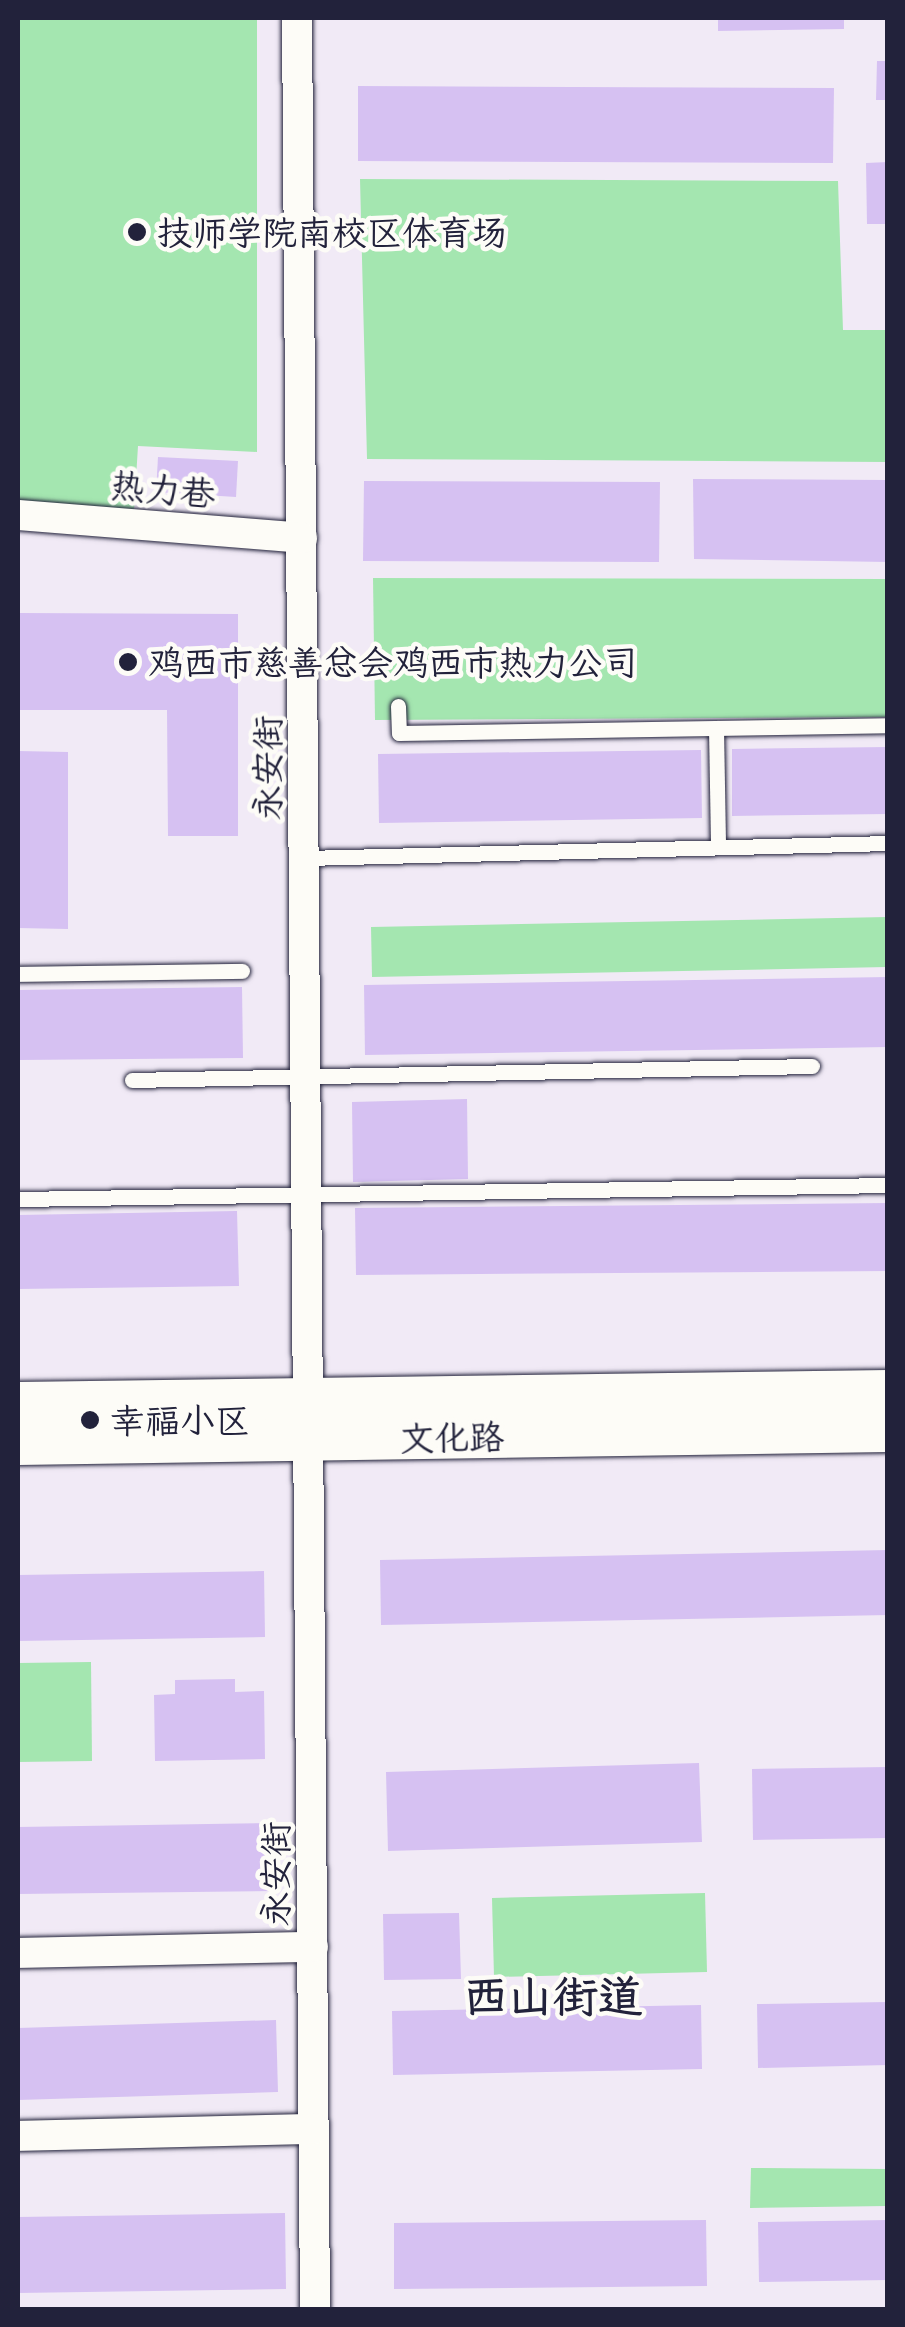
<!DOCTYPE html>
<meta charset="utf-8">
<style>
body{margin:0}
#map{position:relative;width:905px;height:2327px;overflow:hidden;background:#f1eaf6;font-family:Delius,"LXGW WenKai TC",sans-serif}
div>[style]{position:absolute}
.green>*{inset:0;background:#a4e6b0}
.building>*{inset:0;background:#d6c1f2}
.roads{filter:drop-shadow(0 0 2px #22223b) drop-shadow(0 0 2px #22223b)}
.lane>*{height:15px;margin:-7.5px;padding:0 7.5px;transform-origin:7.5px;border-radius:7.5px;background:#fdfcf7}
.street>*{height:30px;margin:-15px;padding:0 15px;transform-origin:15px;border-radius:15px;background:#fdfcf7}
.secondary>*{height:42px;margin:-21px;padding:0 21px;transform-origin:21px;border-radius:21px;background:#fdfcf7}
.dots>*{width:28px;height:28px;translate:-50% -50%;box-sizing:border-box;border:5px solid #fdfcf7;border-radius:50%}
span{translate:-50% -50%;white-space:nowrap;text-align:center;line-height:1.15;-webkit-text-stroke:9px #fdfcf7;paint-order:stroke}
.poi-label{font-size:35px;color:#22223b}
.left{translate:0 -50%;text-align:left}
.street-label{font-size:35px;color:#22223b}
.district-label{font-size:45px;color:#22223b;font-weight:700}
.frame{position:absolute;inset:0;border:20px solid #22223b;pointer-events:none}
</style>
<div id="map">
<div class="green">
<div style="clip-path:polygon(18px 18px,257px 18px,257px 452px,138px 446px,134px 511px,18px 502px)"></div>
<div style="clip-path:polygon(360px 179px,838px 181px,843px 330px,887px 330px,887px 462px,367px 459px)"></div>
<div style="clip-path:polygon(373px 578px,887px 579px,887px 717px,375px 720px)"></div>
<div style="clip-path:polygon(887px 917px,887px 967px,372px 977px,371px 927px)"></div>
<div style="clip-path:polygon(91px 1662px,92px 1761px,18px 1762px,18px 1663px)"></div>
<div style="clip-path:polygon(705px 1893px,707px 1972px,494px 1977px,492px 1898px)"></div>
<div style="clip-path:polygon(751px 2168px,887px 2169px,887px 2206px,750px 2208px)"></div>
</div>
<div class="building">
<div style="clip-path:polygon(718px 18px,844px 18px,844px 29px,718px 31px)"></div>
<div style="clip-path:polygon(877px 61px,888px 61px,888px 100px,876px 100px)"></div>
<div style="clip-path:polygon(358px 86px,834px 88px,833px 163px,358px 161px)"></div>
<div style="clip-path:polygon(888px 162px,888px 224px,867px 224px,866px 163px)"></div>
<div style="clip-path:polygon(158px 457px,238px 461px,236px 497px,156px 492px)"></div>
<div style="clip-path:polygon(693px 479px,888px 480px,888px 562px,694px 559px)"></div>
<div style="clip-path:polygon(364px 481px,660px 482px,659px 562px,363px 561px)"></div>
<div style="clip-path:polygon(18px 613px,238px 614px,238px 836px,168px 836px,167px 710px,18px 710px)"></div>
<div style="clip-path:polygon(888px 747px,888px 814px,732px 816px,732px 749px)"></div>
<div style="clip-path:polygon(701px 750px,702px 818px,379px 823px,378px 754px)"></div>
<div style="clip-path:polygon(18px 751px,68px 752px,68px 929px,18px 928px)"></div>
<div style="clip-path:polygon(888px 977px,888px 1047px,365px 1055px,364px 985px)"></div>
<div style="clip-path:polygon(242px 987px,243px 1058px,18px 1060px,18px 990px)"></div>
<div style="clip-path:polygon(467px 1099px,468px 1179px,353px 1182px,352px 1102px)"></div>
<div style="clip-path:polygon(888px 1203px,888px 1271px,356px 1275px,355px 1208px)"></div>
<div style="clip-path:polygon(237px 1211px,239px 1286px,18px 1289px,18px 1215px)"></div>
<div style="clip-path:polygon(888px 1550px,888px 1615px,381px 1625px,380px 1560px)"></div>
<div style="clip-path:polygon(264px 1571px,265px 1637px,18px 1641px,18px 1575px)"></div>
<div style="clip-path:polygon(235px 1679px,235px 1692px,264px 1691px,265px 1759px,155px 1761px,154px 1695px,175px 1694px,175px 1680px)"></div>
<div style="clip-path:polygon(699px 1763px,702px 1842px,388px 1851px,386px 1772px)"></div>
<div style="clip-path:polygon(888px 1767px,888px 1838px,753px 1840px,752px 1769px)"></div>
<div style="clip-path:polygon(270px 1823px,271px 1891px,18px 1894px,18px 1827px)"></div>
<div style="clip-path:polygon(459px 1913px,461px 1979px,384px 1980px,383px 1914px)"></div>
<div style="clip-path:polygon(888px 2002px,888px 2065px,758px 2068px,757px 2004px)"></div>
<div style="clip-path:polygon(701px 2005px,702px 2069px,393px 2075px,392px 2011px)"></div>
<div style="clip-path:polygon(276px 2020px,278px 2092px,18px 2100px,18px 2028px)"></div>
<div style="clip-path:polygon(285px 2213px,286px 2289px,18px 2293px,18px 2217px)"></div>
<div style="clip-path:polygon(706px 2220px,707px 2286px,394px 2289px,394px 2223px)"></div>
<div style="clip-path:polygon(888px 2220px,888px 2280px,759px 2282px,758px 2222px)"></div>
</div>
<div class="roads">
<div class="lane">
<div style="left:398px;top:706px;width:27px;rotate:88deg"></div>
<div style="left:399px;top:733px;width:489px;rotate:-0.9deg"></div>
<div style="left:716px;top:728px;width:119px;rotate:89deg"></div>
<div style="left:305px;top:858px;width:583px;rotate:-1.47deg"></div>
<div style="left:18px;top:974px;width:224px;rotate:-0.8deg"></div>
<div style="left:132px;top:1080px;width:680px;rotate:-1.18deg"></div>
<div style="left:18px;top:1199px;width:870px;rotate:-0.92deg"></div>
</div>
<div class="street">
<div style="left:297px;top:18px;width:2292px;rotate:89.55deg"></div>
<div style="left:18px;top:515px;width:285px;rotate:4.6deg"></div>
<div style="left:18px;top:1953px;width:295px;rotate:-1.2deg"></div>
<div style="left:18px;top:2136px;width:296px;rotate:-1.4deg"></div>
</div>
<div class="secondary">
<div style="left:18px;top:1403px;width:870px;rotate:-0.79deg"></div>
<div style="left:18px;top:1444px;width:870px;rotate:-0.86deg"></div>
</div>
</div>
<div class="dots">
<div style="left:137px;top:232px;background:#22223b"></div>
<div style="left:128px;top:662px;background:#22223b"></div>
<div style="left:90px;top:1420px;background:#22223b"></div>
</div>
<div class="poi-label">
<span class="left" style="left:157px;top:232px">技师学院南校区体育场</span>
<span class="left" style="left:148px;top:662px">鸡西市慈善总会鸡西市热力公司</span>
<span class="left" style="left:110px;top:1420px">幸福小区</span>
</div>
<div class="street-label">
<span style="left:163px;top:489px;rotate:5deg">热力巷</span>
<span style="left:267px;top:768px;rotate:-90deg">永安街</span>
<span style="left:452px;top:1437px;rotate:-1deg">文化路</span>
<span style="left:275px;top:1874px;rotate:-90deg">永安街</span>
</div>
<div class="district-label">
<span style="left:553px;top:1997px">西山街道</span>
</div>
<div class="frame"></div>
</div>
